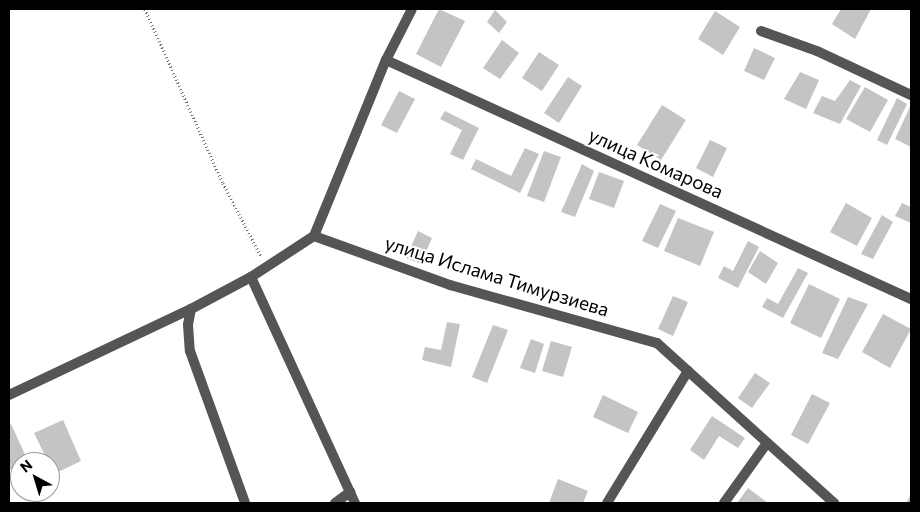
<!DOCTYPE html>
<meta charset="utf-8">
<style>
body{margin:0}
#map{position:relative;width:920px;height:512px;overflow:hidden;background:#fff;font-family:Commissioner,sans-serif}
div>[style]{position:absolute}
.building>*{inset:0;background:#c4c4c4}
.path>*{height:2.5px;margin-top:-1.25px;transform-origin:0;background:repeating-linear-gradient(90deg,#777 0 1px,transparent 0 3.5px)}
.minor>*{height:10px;margin:-5px;padding:0 5px;transform-origin:5px;border-radius:5px;background:#555}
span{translate:-50% -50%;white-space:nowrap;text-align:center;line-height:1.15;-webkit-text-stroke:4px #fff;paint-order:stroke}
.street-label{font-size:19px;color:#000}
.frame{position:absolute;inset:0;border:10px solid #000;pointer-events:none}
.north{position:absolute;left:10px;top:452px;width:50px;height:50px;box-sizing:border-box;background:#fff;border:1px solid #999;border-radius:50%;rotate:321deg;font-size:14px;font-weight:700;line-height:20px;text-align:center;color:#000}
.north::after{content:'';display:block;margin:auto;width:18px;height:22px;background:#000;clip-path:polygon(50% 0,100% 100%,50% 72%,0 100%)}
</style>
<div id="map">
<div class="building">
<div style="clip-path:polygon(439px 9px,465px 21px,441px 67px,416px 54px)"></div>
<div style="clip-path:polygon(841px 9px,871px 9px,855px 39px,832px 24px)"></div>
<div style="clip-path:polygon(495px 10px,507px 22px,499px 33px,487px 22px)"></div>
<div style="clip-path:polygon(715px 11px,740px 27px,723px 55px,698px 39px)"></div>
<div style="clip-path:polygon(502px 40px,519px 53px,500px 79px,483px 68px)"></div>
<div style="clip-path:polygon(754px 48px,775px 58px,764px 80px,744px 71px)"></div>
<div style="clip-path:polygon(539px 52px,559px 65px,542px 91px,522px 78px)"></div>
<div style="clip-path:polygon(800px 72px,819px 80px,806px 109px,784px 99px)"></div>
<div style="clip-path:polygon(568px 77px,582px 86px,559px 123px,544px 113px)"></div>
<div style="clip-path:polygon(850px 80px,861px 86px,840px 124px,813px 113px,822px 96px,835px 101px)"></div>
<div style="clip-path:polygon(865px 87px,888px 100px,870px 132px,846px 119px)"></div>
<div style="clip-path:polygon(399px 91px,415px 99px,397px 133px,381px 125px)"></div>
<div style="clip-path:polygon(897px 98px,907px 104px,887px 145px,877px 140px)"></div>
<div style="clip-path:polygon(662px 105px,686px 120px,661px 160px,637px 145px)"></div>
<div style="clip-path:polygon(911px 105px,911px 147px,895px 139px)"></div>
<div style="clip-path:polygon(445px 111px,479px 128px,463px 160px,450px 154px,462px 130px,440px 119px)"></div>
<div style="clip-path:polygon(710px 140px,727px 148px,713px 177px,696px 168px)"></div>
<div style="clip-path:polygon(525px 148px,539px 154px,520px 193px,471px 169px,476px 159px,511px 176px)"></div>
<div style="clip-path:polygon(544px 151px,561px 157px,544px 202px,527px 196px)"></div>
<div style="clip-path:polygon(582px 164px,594px 171px,575px 217px,561px 212px)"></div>
<div style="clip-path:polygon(599px 172px,624px 181px,614px 208px,589px 199px)"></div>
<div style="clip-path:polygon(846px 203px,872px 218px,857px 246px,830px 232px)"></div>
<div style="clip-path:polygon(902px 203px,911px 207px,911px 223px,895px 216px)"></div>
<div style="clip-path:polygon(660px 204px,676px 211px,658px 248px,642px 241px)"></div>
<div style="clip-path:polygon(882px 215px,893px 222px,873px 259px,861px 254px)"></div>
<div style="clip-path:polygon(678px 218px,714px 232px,700px 266px,664px 251px)"></div>
<div style="clip-path:polygon(418px 231px,432px 238px,421px 264px,406px 258px)"></div>
<div style="clip-path:polygon(748px 241px,759px 247px,738px 288px,718px 278px,724px 266px,733px 271px)"></div>
<div style="clip-path:polygon(760px 251px,778px 263px,766px 284px,748px 272px)"></div>
<div style="clip-path:polygon(798px 268px,808px 273px,783px 318px,762px 307px,767px 298px,778px 304px)"></div>
<div style="clip-path:polygon(809px 284px,840px 299px,821px 338px,790px 323px)"></div>
<div style="clip-path:polygon(673px 296px,688px 302px,673px 336px,658px 329px)"></div>
<div style="clip-path:polygon(848px 297px,868px 304px,838px 359px,822px 353px)"></div>
<div style="clip-path:polygon(883px 314px,911px 329px,890px 368px,862px 352px)"></div>
<div style="clip-path:polygon(447px 322px,460px 324px,451px 367px,422px 360px,425px 347px,441px 350px)"></div>
<div style="clip-path:polygon(493px 325px,508px 330px,487px 383px,472px 377px)"></div>
<div style="clip-path:polygon(531px 339px,544px 344px,535px 373px,520px 368px)"></div>
<div style="clip-path:polygon(551px 341px,572px 347px,563px 377px,542px 371px)"></div>
<div style="clip-path:polygon(755px 373px,770px 383px,752px 408px,738px 398px)"></div>
<div style="clip-path:polygon(812px 394px,830px 403px,808px 444px,791px 435px)"></div>
<div style="clip-path:polygon(603px 395px,638px 412px,628px 433px,593px 417px)"></div>
<div style="clip-path:polygon(712px 416px,745px 438px,738px 448px,719px 436px,704px 460px,690px 450px)"></div>
<div style="clip-path:polygon(63px 420px,81px 461px,54px 474px,34px 433px)"></div>
<div style="clip-path:polygon(11px 424px,28px 461px,9px 470px,9px 425px)"></div>
<div style="clip-path:polygon(558px 479px,588px 491px,583px 503px,549px 503px)"></div>
<div style="clip-path:polygon(748px 488px,768px 503px,737px 503px)"></div>
<div style="clip-path:polygon(911px 494px,911px 503px,906px 503px)"></div>
</div>
<div class="path">
<div style="left:145px;top:9px;width:191px;rotate:65.9deg"></div>
<div style="left:223px;top:183px;width:82px;rotate:62.5deg"></div>
</div>
<div class="minor">
<div style="left:761px;top:31px;width:59px;rotate:19.7deg"></div>
<div style="left:817px;top:51px;width:104px;rotate:25.1deg"></div>
<div style="left:386px;top:60px;width:577px;rotate:24.48deg"></div>
<div style="left:314px;top:236px;width:145px;rotate:19.8deg"></div>
<div style="left:450px;top:285px;width:215px;rotate:15.7deg"></div>
<div style="left:657px;top:343px;width:239px;rotate:42.1deg"></div>
<div style="left:314px;top:236px;width:190px;rotate:-67.8deg"></div>
<div style="left:386px;top:60px;width:57px;rotate:-63deg"></div>
<div style="left:251px;top:277px;width:249px;rotate:65.3deg"></div>
<div style="left:191px;top:309px;width:16px;rotate:101deg"></div>
<div style="left:188px;top:325px;width:26px;rotate:86deg"></div>
<div style="left:190px;top:351px;width:162px;rotate:70.1deg"></div>
<div style="left:9px;top:395px;width:201px;rotate:-25.3deg"></div>
<div style="left:191px;top:309px;width:68px;rotate:-28.1deg"></div>
<div style="left:251px;top:277px;width:75px;rotate:-33.1deg"></div>
<div style="left:335px;top:503px;width:19px;rotate:-36deg"></div>
<div style="left:607px;top:503px;width:155px;rotate:-58.5deg"></div>
<div style="left:724px;top:503px;width:74px;rotate:-54.4deg"></div>
</div>
<div class="street-label">
<span style="left:656px;top:163px;rotate:24deg">улица Комарова</span>
<span style="left:497px;top:276px;rotate:17deg">улица Ислама Тимурзиева</span>
</div>
<div class="frame"></div>
<div class="north">N</div>
</div>
